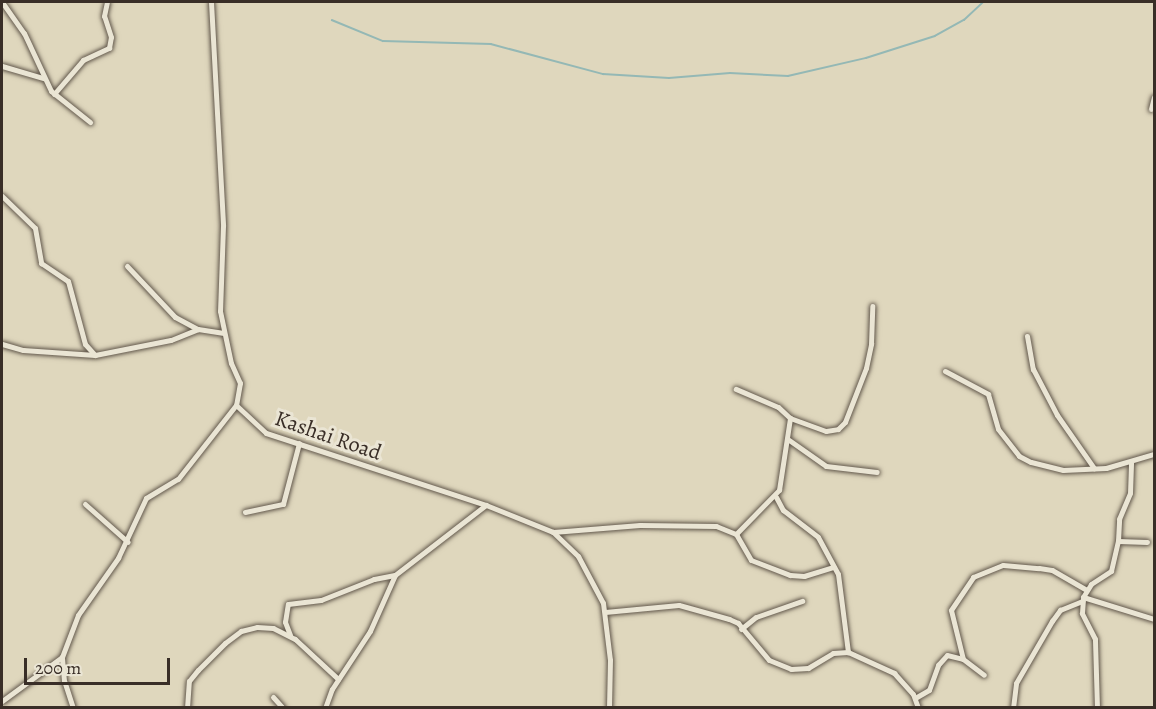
<!DOCTYPE html>
<style>
body{margin:0}
#map{position:relative;width:1156px;height:709px;overflow:hidden;background:#dfd7bd;font-family:Alegreya,serif}
div>[style]{position:absolute}
.stream>*{height:1.5px;margin:-0.75px;padding:0 0.75px;transform-origin:0.75px;border-radius:0.75px;background:#94b8b5}
.roads{filter:drop-shadow(0 0 2px #62584c) drop-shadow(0 0 2px #62584c)}
.minor>*{height:5px;margin:-2.5px;padding:0 2.5px;transform-origin:2.5px;border-radius:2.5px;background:#eae5d4}
span{translate:-50% -50%;white-space:nowrap;text-align:center;line-height:1.15;-webkit-text-stroke:6px #eae5d4;paint-order:stroke}
.street-label{font-size:22px;color:#392e27}
.frame{position:absolute;inset:0;border:3px solid #392e27;pointer-events:none}
.scale{position:absolute;left:24px;top:658px;width:146px;height:27px;box-sizing:border-box;border:3px solid #392e27;border-top:0;padding-left:8px;font-size:18px;line-height:21px;white-space:nowrap;color:#392e27;-webkit-text-stroke:4px #eae5d4;paint-order:stroke}
</style>
<div id="map">
<div class="stream">
<div style="left:332px;top:20px;width:55px;rotate:22.4deg"></div>
<div style="left:383px;top:41px;width:108px;rotate:1.6deg"></div>
<div style="left:491px;top:44px;width:116px;rotate:15deg"></div>
<div style="left:603px;top:74px;width:66px;rotate:3.5deg"></div>
<div style="left:669px;top:78px;width:61px;rotate:-4.7deg"></div>
<div style="left:730px;top:73px;width:58px;rotate:3deg"></div>
<div style="left:788px;top:76px;width:80px;rotate:-13deg"></div>
<div style="left:866px;top:58px;width:72px;rotate:-17.7deg"></div>
<div style="left:935px;top:36px;width:33px;rotate:-29deg"></div>
<div style="left:964px;top:20px;width:26px;rotate:-43deg"></div>
</div>
<div class="roads">
<div class="minor">
<div style="left:2px;top:2px;width:38px;rotate:55deg"></div>
<div style="left:24px;top:33px;width:64px;rotate:65deg"></div>
<div style="left:51px;top:91px;width:50px;rotate:38.5deg"></div>
<div style="left:211px;top:2px;width:224px;rotate:86.9deg"></div>
<div style="left:223px;top:226px;width:85px;rotate:92deg"></div>
<div style="left:220px;top:311px;width:53px;rotate:78.1deg"></div>
<div style="left:231px;top:363px;width:22px;rotate:66deg"></div>
<div style="left:240px;top:383px;width:22px;rotate:100deg"></div>
<div style="left:236px;top:405px;width:41px;rotate:43deg"></div>
<div style="left:266px;top:433px;width:231px;rotate:18.1deg"></div>
<div style="left:486px;top:505px;width:72px;rotate:21.9deg"></div>
<div style="left:553px;top:532px;width:35px;rotate:44deg"></div>
<div style="left:578px;top:556px;width:53px;rotate:62deg"></div>
<div style="left:603px;top:603px;width:57px;rotate:83deg"></div>
<div style="left:610px;top:660px;width:48px;rotate:91.2deg"></div>
<div style="left:2px;top:66px;width:43px;rotate:16.3deg"></div>
<div style="left:54px;top:94px;width:45px;rotate:-49.5deg"></div>
<div style="left:83px;top:60px;width:29px;rotate:-25deg"></div>
<div style="left:109px;top:48px;width:11px;rotate:-80deg"></div>
<div style="left:111px;top:37px;width:22px;rotate:-108deg"></div>
<div style="left:104px;top:16px;width:14px;rotate:-78deg"></div>
<div style="left:1151px;top:109px;width:12px;rotate:-76deg"></div>
<div style="left:2px;top:196px;width:46px;rotate:44.1deg"></div>
<div style="left:35px;top:228px;width:36px;rotate:80deg"></div>
<div style="left:41px;top:263px;width:32px;rotate:34deg"></div>
<div style="left:68px;top:281px;width:65px;rotate:74.9deg"></div>
<div style="left:85px;top:344px;width:15px;rotate:48deg"></div>
<div style="left:127px;top:266px;width:70px;rotate:46.7deg"></div>
<div style="left:175px;top:317px;width:26px;rotate:28deg"></div>
<div style="left:198px;top:329px;width:26px;rotate:9deg"></div>
<div style="left:1027px;top:336px;width:34px;rotate:80deg"></div>
<div style="left:1033px;top:369px;width:52px;rotate:62.4deg"></div>
<div style="left:1057px;top:415px;width:65px;rotate:55.1deg"></div>
<div style="left:2px;top:344px;width:22px;rotate:16deg"></div>
<div style="left:23px;top:350px;width:72px;rotate:4deg"></div>
<div style="left:95px;top:355px;width:77px;rotate:-11.2deg"></div>
<div style="left:171px;top:340px;width:29px;rotate:-22deg"></div>
<div style="left:945px;top:371px;width:49px;rotate:28.1deg"></div>
<div style="left:988px;top:394px;width:36px;rotate:74deg"></div>
<div style="left:998px;top:429px;width:34px;rotate:52deg"></div>
<div style="left:1019px;top:456px;width:13px;rotate:27deg"></div>
<div style="left:1031px;top:462px;width:33px;rotate:14deg"></div>
<div style="left:1063px;top:470px;width:43px;rotate:-2.7deg"></div>
<div style="left:1106px;top:468px;width:50px;rotate:-16.3deg"></div>
<div style="left:790px;top:418px;width:38px;rotate:20deg"></div>
<div style="left:826px;top:431px;width:12px;rotate:-9deg"></div>
<div style="left:838px;top:429px;width:10px;rotate:-45deg"></div>
<div style="left:845px;top:422px;width:58px;rotate:-68.7deg"></div>
<div style="left:866px;top:368px;width:25px;rotate:-78deg"></div>
<div style="left:871px;top:344px;width:38px;rotate:-88deg"></div>
<div style="left:789px;top:440px;width:45px;rotate:35.1deg"></div>
<div style="left:826px;top:466px;width:51px;rotate:6.7deg"></div>
<div style="left:776px;top:497px;width:15px;rotate:62deg"></div>
<div style="left:783px;top:510px;width:44px;rotate:37.6deg"></div>
<div style="left:818px;top:537px;width:42px;rotate:61.6deg"></div>
<div style="left:838px;top:574px;width:79px;rotate:82.7deg"></div>
<div style="left:85px;top:504px;width:57px;rotate:41.5deg"></div>
<div style="left:245px;top:512px;width:39px;rotate:-12deg"></div>
<div style="left:283px;top:504px;width:63px;rotate:-75.3deg"></div>
<div style="left:553px;top:532px;width:87px;rotate:-4.6deg"></div>
<div style="left:640px;top:525px;width:76px;rotate:0.8deg"></div>
<div style="left:716px;top:526px;width:22px;rotate:22deg"></div>
<div style="left:736px;top:534px;width:30px;rotate:60deg"></div>
<div style="left:751px;top:560px;width:42px;rotate:21deg"></div>
<div style="left:790px;top:575px;width:14px;rotate:4deg"></div>
<div style="left:804px;top:576px;width:31px;rotate:-17deg"></div>
<div style="left:736px;top:534px;width:62px;rotate:-45.7deg"></div>
<div style="left:779px;top:490px;width:73px;rotate:-81.3deg"></div>
<div style="left:790px;top:418px;width:16px;rotate:-137deg"></div>
<div style="left:778px;top:407px;width:46px;rotate:-156.8deg"></div>
<div style="left:1118px;top:541px;width:22px;rotate:-87deg"></div>
<div style="left:1119px;top:519px;width:28px;rotate:-67deg"></div>
<div style="left:1130px;top:493px;width:30px;rotate:-88deg"></div>
<div style="left:1083px;top:597px;width:74px;rotate:17.2deg"></div>
<div style="left:605px;top:612px;width:74px;rotate:-5.4deg"></div>
<div style="left:679px;top:605px;width:52px;rotate:15.6deg"></div>
<div style="left:729px;top:619px;width:10px;rotate:24deg"></div>
<div style="left:738px;top:623px;width:48px;rotate:50deg"></div>
<div style="left:769px;top:660px;width:24px;rotate:22deg"></div>
<div style="left:791px;top:669px;width:17px;rotate:-3deg"></div>
<div style="left:808px;top:668px;width:29px;rotate:-31deg"></div>
<div style="left:833px;top:653px;width:15px;rotate:-4deg"></div>
<div style="left:848px;top:652px;width:51px;rotate:24.5deg"></div>
<div style="left:894px;top:673px;width:28px;rotate:48deg"></div>
<div style="left:913px;top:694px;width:15px;rotate:70deg"></div>
<div style="left:741px;top:629px;width:19px;rotate:-39deg"></div>
<div style="left:756px;top:617px;width:49px;rotate:-19.2deg"></div>
<div style="left:290px;top:635px;width:14px;rotate:-111deg"></div>
<div style="left:285px;top:622px;width:18px;rotate:-81deg"></div>
<div style="left:288px;top:604px;width:33px;rotate:-7deg"></div>
<div style="left:321px;top:600px;width:57px;rotate:-21.6deg"></div>
<div style="left:374px;top:579px;width:21px;rotate:-11deg"></div>
<div style="left:963px;top:659px;width:50px;rotate:-103.8deg"></div>
<div style="left:951px;top:610px;width:40px;rotate:-56deg"></div>
<div style="left:973px;top:577px;width:32px;rotate:-22deg"></div>
<div style="left:1003px;top:565px;width:36px;rotate:5deg"></div>
<div style="left:1039px;top:568px;width:13px;rotate:9deg"></div>
<div style="left:1052px;top:570px;width:39px;rotate:30deg"></div>
<div style="left:273px;top:697px;width:15px;rotate:48deg"></div>
<div style="left:915px;top:698px;width:16px;rotate:-30deg"></div>
<div style="left:929px;top:690px;width:27px;rotate:-70deg"></div>
<div style="left:938px;top:665px;width:13px;rotate:-48deg"></div>
<div style="left:947px;top:655px;width:16px;rotate:14deg"></div>
<div style="left:963px;top:659px;width:26px;rotate:37deg"></div>
<div style="left:2px;top:701px;width:74px;rotate:-36.3deg"></div>
<div style="left:73px;top:708px;width:28px;rotate:-108deg"></div>
<div style="left:64px;top:681px;width:24px;rotate:-95deg"></div>
<div style="left:62px;top:657px;width:45px;rotate:-69.1deg"></div>
<div style="left:78px;top:615px;width:70px;rotate:-54.9deg"></div>
<div style="left:118px;top:558px;width:66px;rotate:-65deg"></div>
<div style="left:146px;top:498px;width:37px;rotate:-31deg"></div>
<div style="left:178px;top:479px;width:94px;rotate:-51.9deg"></div>
<div style="left:187px;top:708px;width:27px;rotate:-86deg"></div>
<div style="left:189px;top:681px;width:14px;rotate:-51deg"></div>
<div style="left:198px;top:670px;width:38px;rotate:-45deg"></div>
<div style="left:225px;top:643px;width:20px;rotate:-37deg"></div>
<div style="left:241px;top:631px;width:16px;rotate:-14deg"></div>
<div style="left:257px;top:627px;width:16px;rotate:4deg"></div>
<div style="left:273px;top:628px;width:25px;rotate:27deg"></div>
<div style="left:295px;top:639px;width:59px;rotate:42.9deg"></div>
<div style="left:325px;top:708px;width:20px;rotate:-70deg"></div>
<div style="left:332px;top:689px;width:69px;rotate:-56.8deg"></div>
<div style="left:370px;top:631px;width:61px;rotate:-65.9deg"></div>
<div style="left:395px;top:575px;width:115px;rotate:-37.6deg"></div>
<div style="left:1013px;top:708px;width:25px;rotate:-83deg"></div>
<div style="left:1016px;top:683px;width:72px;rotate:-59.9deg"></div>
<div style="left:1052px;top:621px;width:14px;rotate:-54deg"></div>
<div style="left:1060px;top:610px;width:24px;rotate:-22deg"></div>
<div style="left:1097px;top:708px;width:69px;rotate:-91.7deg"></div>
<div style="left:1095px;top:639px;width:29px;rotate:-117deg"></div>
<div style="left:1082px;top:613px;width:16px;rotate:-86deg"></div>
<div style="left:1083px;top:597px;width:15px;rotate:-58deg"></div>
<div style="left:1091px;top:584px;width:24px;rotate:-33deg"></div>
<div style="left:1111px;top:571px;width:31px;rotate:-77deg"></div>
<div style="left:1118px;top:541px;width:29px;rotate:2deg"></div>
</div>
</div>
<div class="street-label">
<span style="left:328px;top:436px;rotate:19deg">Kashai Road</span>
</div>
<div class="frame"></div>
<div class="scale">200 m</div>
</div>
